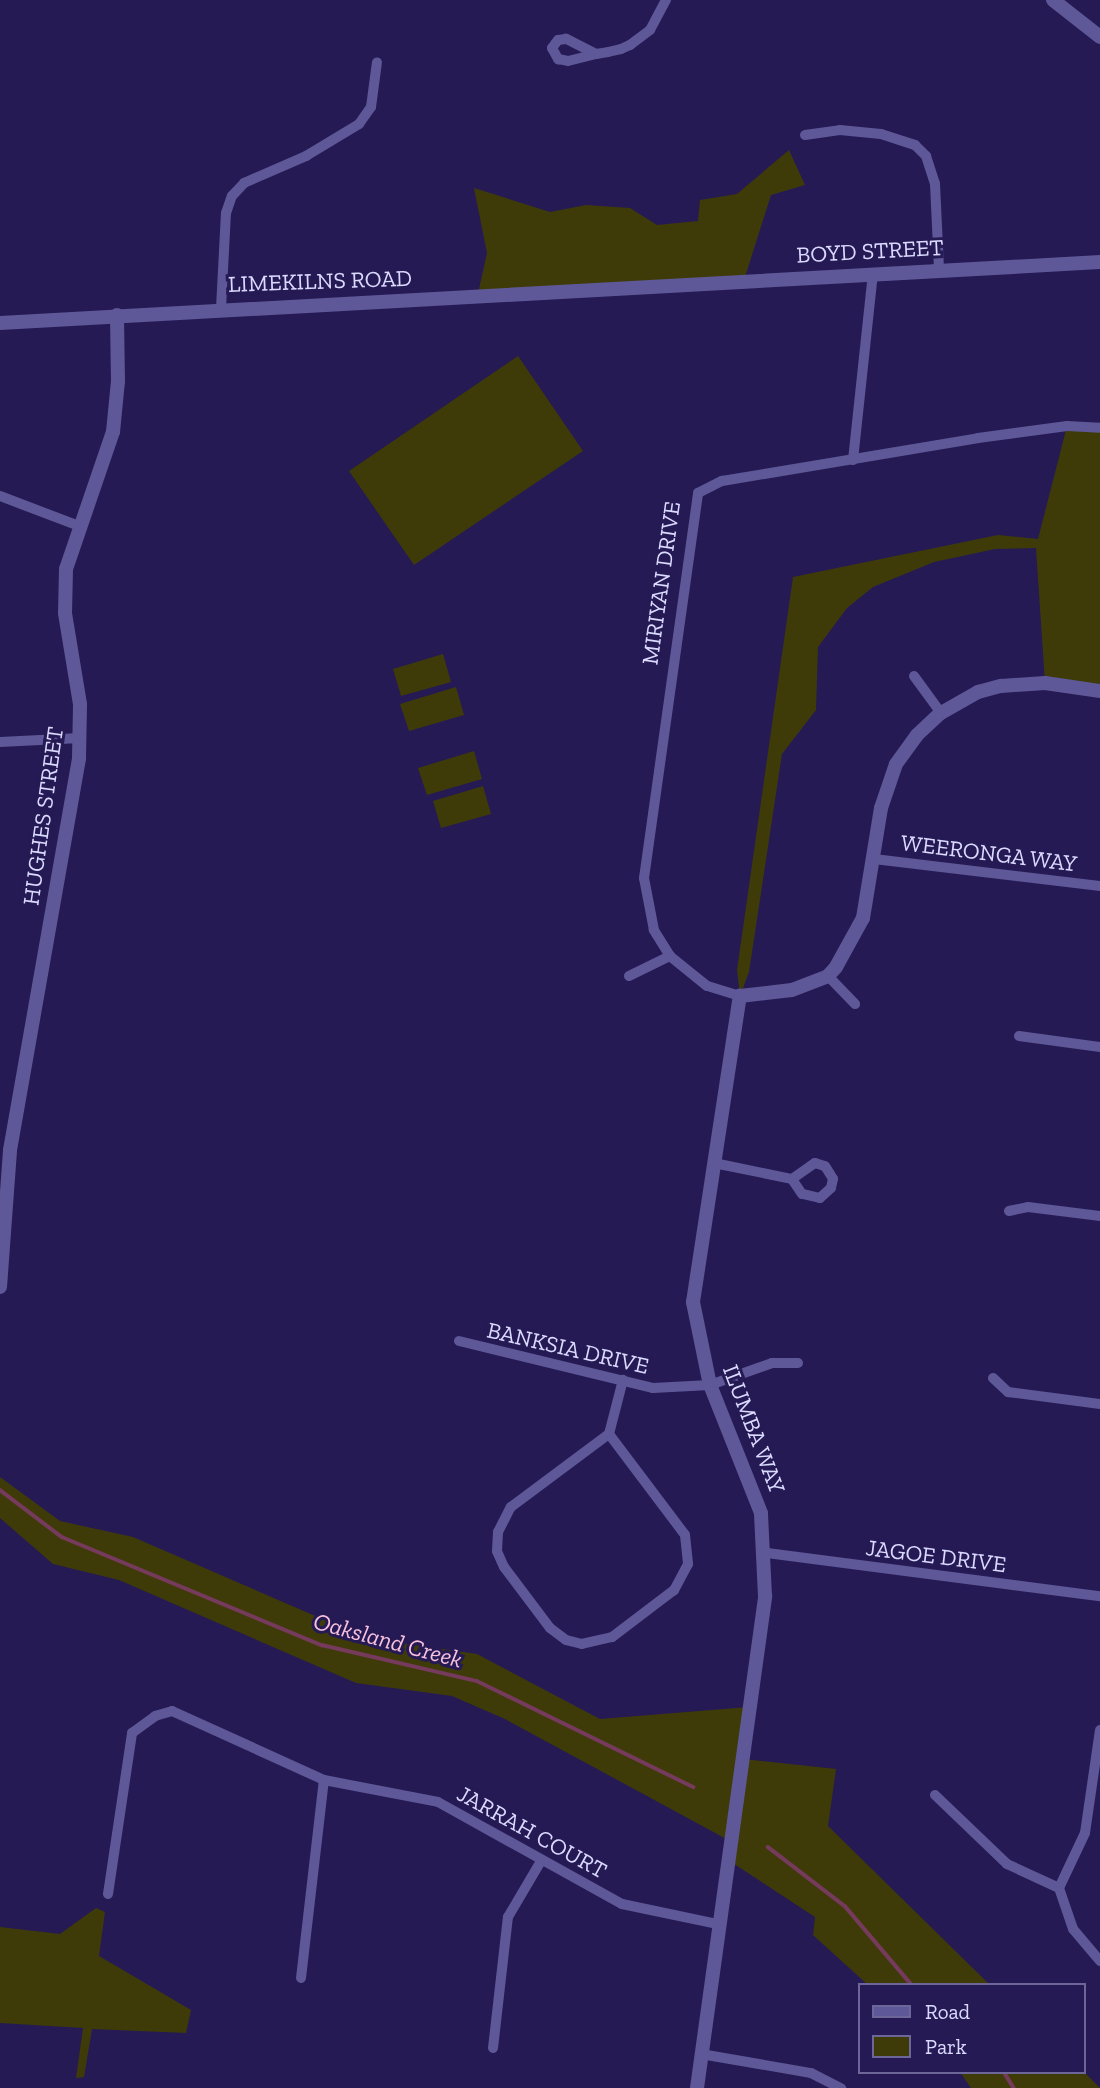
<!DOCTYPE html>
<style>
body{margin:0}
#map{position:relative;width:1100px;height:2088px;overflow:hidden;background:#251a54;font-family:"Zilla Slab",serif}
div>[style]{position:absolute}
.green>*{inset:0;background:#3e3b09}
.stream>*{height:3.5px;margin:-1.75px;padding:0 1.75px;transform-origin:1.75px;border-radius:1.75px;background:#753a5c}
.street>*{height:10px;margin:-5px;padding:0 5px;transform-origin:5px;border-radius:5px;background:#5e5898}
.secondary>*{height:14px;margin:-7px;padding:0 7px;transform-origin:7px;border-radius:7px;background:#5e5898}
span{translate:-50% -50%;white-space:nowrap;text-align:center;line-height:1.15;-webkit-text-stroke:6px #251a54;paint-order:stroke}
.street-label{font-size:23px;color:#dad9fe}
.water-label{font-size:24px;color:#f8c1de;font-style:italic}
.legend{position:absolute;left:858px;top:1983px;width:228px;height:91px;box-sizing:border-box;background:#251a54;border:2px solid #6d6698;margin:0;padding:9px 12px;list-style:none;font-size:21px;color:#dad9fe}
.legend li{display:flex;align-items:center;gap:14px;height:35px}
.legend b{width:35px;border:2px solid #6d6698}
</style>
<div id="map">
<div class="green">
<div style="clip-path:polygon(789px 150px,805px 185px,771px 195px,745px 277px,477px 298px,487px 253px,474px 188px,550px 212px,586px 205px,630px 208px,657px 225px,698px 221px,700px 200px,737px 194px)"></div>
<div style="clip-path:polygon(518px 356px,583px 451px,414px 565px,349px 471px)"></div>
<div style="clip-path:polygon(1067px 426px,1100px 428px,1100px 691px,1045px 683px,1036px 548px,995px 549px,934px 562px,873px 587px,847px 608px,818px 647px,816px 710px,782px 754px,749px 972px,740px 996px,737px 970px,793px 577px,998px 535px,1038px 539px)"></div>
<div style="clip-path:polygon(443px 654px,451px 682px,401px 696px,393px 669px)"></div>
<div style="clip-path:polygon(456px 687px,464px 715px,409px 731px,400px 704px)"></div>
<div style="clip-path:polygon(474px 751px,482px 779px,427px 795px,418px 768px)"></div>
<div style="clip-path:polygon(483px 786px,491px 814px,441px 828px,433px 801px)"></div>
<div style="clip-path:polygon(0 1477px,60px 1521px,133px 1537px,366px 1638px,477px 1654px,600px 1719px,749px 1707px,743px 1759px,836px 1769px,828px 1826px,990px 1985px,868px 1985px,813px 1935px,815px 1917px,728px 1860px,730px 1841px,505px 1719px,452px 1696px,356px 1683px,119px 1580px,53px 1564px,0 1518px)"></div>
<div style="clip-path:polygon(96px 1908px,105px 1912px,99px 1956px,191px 2010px,186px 2033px,92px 2029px,84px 2077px,76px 2078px,83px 2028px,0 2023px,0 1927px,60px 1934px)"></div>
<div style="clip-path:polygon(960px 2072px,1084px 2072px,1100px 2088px,971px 2088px)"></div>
</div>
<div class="stream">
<div style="left:0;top:1490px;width:78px;rotate:37.2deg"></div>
<div style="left:62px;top:1537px;width:282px;rotate:22.6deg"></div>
<div style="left:322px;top:1645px;width:159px;rotate:13.1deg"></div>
<div style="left:477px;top:1681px;width:241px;rotate:26.1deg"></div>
<div style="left:768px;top:1847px;width:97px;rotate:37.5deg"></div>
<div style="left:845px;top:1906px;width:104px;rotate:49.7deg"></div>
<div style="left:1004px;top:2072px;width:19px;rotate:58deg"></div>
</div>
<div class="street">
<div style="left:596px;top:54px;width:34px;rotate:-153deg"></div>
<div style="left:566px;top:39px;width:8px;rotate:173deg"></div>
<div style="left:558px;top:40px;width:10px;rotate:127deg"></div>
<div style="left:552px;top:48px;width:13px;rotate:61deg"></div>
<div style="left:558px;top:59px;width:10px;rotate:11deg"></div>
<div style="left:568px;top:61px;width:29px;rotate:-14deg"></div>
<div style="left:596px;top:54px;width:12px;rotate:-9deg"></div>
<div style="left:608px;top:52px;width:13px;rotate:-13deg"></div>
<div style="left:621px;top:49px;width:10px;rotate:-24deg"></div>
<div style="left:630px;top:45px;width:25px;rotate:-37deg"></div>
<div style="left:650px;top:30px;width:34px;rotate:-62deg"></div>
<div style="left:805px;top:135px;width:35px;rotate:-8deg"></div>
<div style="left:840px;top:130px;width:41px;rotate:5.6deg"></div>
<div style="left:881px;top:134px;width:36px;rotate:18deg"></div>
<div style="left:915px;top:145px;width:16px;rotate:45deg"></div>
<div style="left:926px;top:156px;width:29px;rotate:72deg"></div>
<div style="left:935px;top:184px;width:86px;rotate:87.3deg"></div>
<div style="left:221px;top:308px;width:95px;rotate:-87deg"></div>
<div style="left:226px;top:213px;width:18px;rotate:-71deg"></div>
<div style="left:232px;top:196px;width:18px;rotate:-47deg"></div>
<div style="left:244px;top:183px;width:68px;rotate:-23.5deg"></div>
<div style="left:306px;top:156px;width:62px;rotate:-31.1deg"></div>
<div style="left:359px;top:124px;width:21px;rotate:-55deg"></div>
<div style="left:371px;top:107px;width:45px;rotate:-82.4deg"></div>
<div style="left:853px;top:460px;width:187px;rotate:-83.9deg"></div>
<div style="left:0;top:496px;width:85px;rotate:20.8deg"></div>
<div style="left:914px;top:676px;width:46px;rotate:53.9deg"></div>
<div style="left:0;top:742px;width:80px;rotate:-2.9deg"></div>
<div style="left:874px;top:859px;width:228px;rotate:6.8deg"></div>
<div style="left:629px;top:976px;width:46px;rotate:-26deg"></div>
<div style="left:828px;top:976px;width:39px;rotate:46deg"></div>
<div style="left:740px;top:996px;width:34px;rotate:-163deg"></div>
<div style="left:707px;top:986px;width:48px;rotate:-141deg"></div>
<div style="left:670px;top:956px;width:31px;rotate:-122deg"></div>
<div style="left:654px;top:930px;width:53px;rotate:-100.9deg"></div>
<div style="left:644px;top:878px;width:389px;rotate:-82deg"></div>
<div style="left:698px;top:493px;width:27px;rotate:-27deg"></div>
<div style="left:722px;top:481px;width:260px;rotate:-9.5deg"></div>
<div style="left:978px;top:438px;width:90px;rotate:-7.7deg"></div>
<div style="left:1067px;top:426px;width:33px;rotate:3deg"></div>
<div style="left:1019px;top:1036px;width:82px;rotate:7.7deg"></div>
<div style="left:714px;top:1163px;width:80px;rotate:11.6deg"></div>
<div style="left:792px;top:1179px;width:28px;rotate:-35deg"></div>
<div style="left:815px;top:1163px;width:10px;rotate:17deg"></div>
<div style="left:825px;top:1166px;width:15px;rotate:58deg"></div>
<div style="left:833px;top:1179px;width:9px;rotate:103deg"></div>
<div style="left:831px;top:1188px;width:15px;rotate:138deg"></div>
<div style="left:820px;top:1198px;width:18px;rotate:-167deg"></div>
<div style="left:802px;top:1194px;width:18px;rotate:-124deg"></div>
<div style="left:1009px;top:1211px;width:19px;rotate:-12deg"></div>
<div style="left:1028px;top:1207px;width:73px;rotate:7.1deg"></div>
<div style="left:459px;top:1341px;width:200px;rotate:13.6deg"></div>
<div style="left:653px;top:1388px;width:57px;rotate:-3deg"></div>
<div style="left:710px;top:1385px;width:66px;rotate:-19.5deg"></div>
<div style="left:772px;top:1363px;width:26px"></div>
<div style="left:993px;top:1378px;width:21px;rotate:43deg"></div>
<div style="left:1008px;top:1392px;width:93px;rotate:7.4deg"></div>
<div style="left:609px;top:1434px;width:126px;rotate:53deg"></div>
<div style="left:685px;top:1535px;width:29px;rotate:84deg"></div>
<div style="left:688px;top:1564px;width:30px;rotate:118deg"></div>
<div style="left:674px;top:1590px;width:78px;rotate:142.8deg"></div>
<div style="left:612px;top:1637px;width:31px;rotate:167deg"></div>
<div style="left:582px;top:1644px;width:16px;rotate:-166deg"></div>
<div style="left:566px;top:1640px;width:20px;rotate:-143deg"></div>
<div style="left:550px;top:1628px;width:76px;rotate:-127deg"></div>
<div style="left:504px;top:1567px;width:17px;rotate:-114deg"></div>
<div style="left:497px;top:1551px;width:19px;rotate:-87deg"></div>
<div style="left:498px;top:1532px;width:28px;rotate:-63deg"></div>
<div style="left:511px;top:1507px;width:122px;rotate:-36.7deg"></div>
<div style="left:609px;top:1434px;width:56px;rotate:-75.5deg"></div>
<div style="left:767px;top:1553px;width:336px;rotate:7.4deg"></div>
<div style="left:1100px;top:1730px;width:104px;rotate:98.3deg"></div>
<div style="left:1085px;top:1833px;width:61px;rotate:115.3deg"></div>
<div style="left:1059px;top:1888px;width:43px;rotate:71.1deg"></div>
<div style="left:1073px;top:1929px;width:42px;rotate:49.8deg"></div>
<div style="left:935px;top:1795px;width:100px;rotate:43.8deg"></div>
<div style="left:1007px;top:1864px;width:57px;rotate:24.8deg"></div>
<div style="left:108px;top:1894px;width:163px;rotate:-81.5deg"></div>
<div style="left:132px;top:1733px;width:29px;rotate:-36deg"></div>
<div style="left:155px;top:1716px;width:18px;rotate:-16deg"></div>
<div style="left:172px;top:1711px;width:167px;rotate:24.4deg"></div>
<div style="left:324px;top:1780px;width:116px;rotate:10.9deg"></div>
<div style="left:438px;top:1802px;width:210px;rotate:29deg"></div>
<div style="left:622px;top:1904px;width:98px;rotate:11.8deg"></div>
<div style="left:301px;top:1978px;width:199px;rotate:-83.4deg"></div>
<div style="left:493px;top:2048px;width:132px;rotate:-83.5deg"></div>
<div style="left:508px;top:1917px;width:65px;rotate:-59.5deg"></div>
<div style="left:701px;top:2054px;width:112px;rotate:9.8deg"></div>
<div style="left:811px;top:2073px;width:34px;rotate:27deg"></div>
</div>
<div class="secondary">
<div style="left:1053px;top:0;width:60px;rotate:38.2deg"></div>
<div style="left:0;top:323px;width:1102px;rotate:-3.17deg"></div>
<div style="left:0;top:1287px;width:137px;rotate:-85.8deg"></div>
<div style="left:10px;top:1150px;width:398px;rotate:-80deg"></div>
<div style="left:79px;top:758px;width:54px;rotate:-88.9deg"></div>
<div style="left:80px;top:704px;width:92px;rotate:-99.4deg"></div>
<div style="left:65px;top:613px;width:44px;rotate:-88.7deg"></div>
<div style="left:66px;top:569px;width:145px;rotate:-71.1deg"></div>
<div style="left:113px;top:432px;width:51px;rotate:-84.4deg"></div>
<div style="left:118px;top:381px;width:66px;rotate:-90.9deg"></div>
<div style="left:697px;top:2088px;width:497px;rotate:-82.1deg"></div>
<div style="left:765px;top:1596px;width:83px;rotate:-92.8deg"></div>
<div style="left:761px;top:1513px;width:138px;rotate:-111.7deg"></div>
<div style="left:710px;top:1385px;width:85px;rotate:-101.6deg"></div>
<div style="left:693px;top:1302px;width:310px;rotate:-81.3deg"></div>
<div style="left:740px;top:996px;width:52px;rotate:-6.6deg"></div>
<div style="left:792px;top:990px;width:39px;rotate:-21deg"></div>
<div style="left:828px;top:976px;width:12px;rotate:-48deg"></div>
<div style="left:836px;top:967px;width:56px;rotate:-61.1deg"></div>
<div style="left:863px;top:918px;width:111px;rotate:-80.7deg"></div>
<div style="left:881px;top:808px;width:46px;rotate:-71.2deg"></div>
<div style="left:896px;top:764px;width:36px;rotate:-54deg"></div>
<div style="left:917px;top:735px;width:33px;rotate:-43deg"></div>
<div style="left:941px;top:713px;width:43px;rotate:-29.6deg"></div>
<div style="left:978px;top:692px;width:24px;rotate:-15deg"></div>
<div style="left:1001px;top:686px;width:44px;rotate:-3.9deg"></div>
<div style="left:1045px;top:683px;width:56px;rotate:8.3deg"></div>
</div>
<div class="street-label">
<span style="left:870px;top:251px;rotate:-3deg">BOYD STREET</span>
<span style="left:320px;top:281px;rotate:-2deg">LIMEKILNS ROAD</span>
<span style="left:661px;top:583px;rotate:-82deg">MIRIYAN DRIVE</span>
<span style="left:43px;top:816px;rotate:-82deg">HUGHES STREET</span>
<span style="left:989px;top:853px;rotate:7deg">WEERONGA WAY</span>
<span style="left:568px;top:1348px;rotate:13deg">BANKSIA DRIVE</span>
<span style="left:754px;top:1429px;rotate:69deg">ILUMBA WAY</span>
<span style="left:936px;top:1556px;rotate:7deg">JAGOE DRIVE</span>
<span style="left:532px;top:1832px;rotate:29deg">JARRAH COURT</span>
</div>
<div class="water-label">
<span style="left:388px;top:1640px;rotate:15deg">Oaksland Creek</span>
</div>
<ul class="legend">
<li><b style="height:9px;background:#5e5898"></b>Road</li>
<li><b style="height:19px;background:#3e3b09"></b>Park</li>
</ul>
</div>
